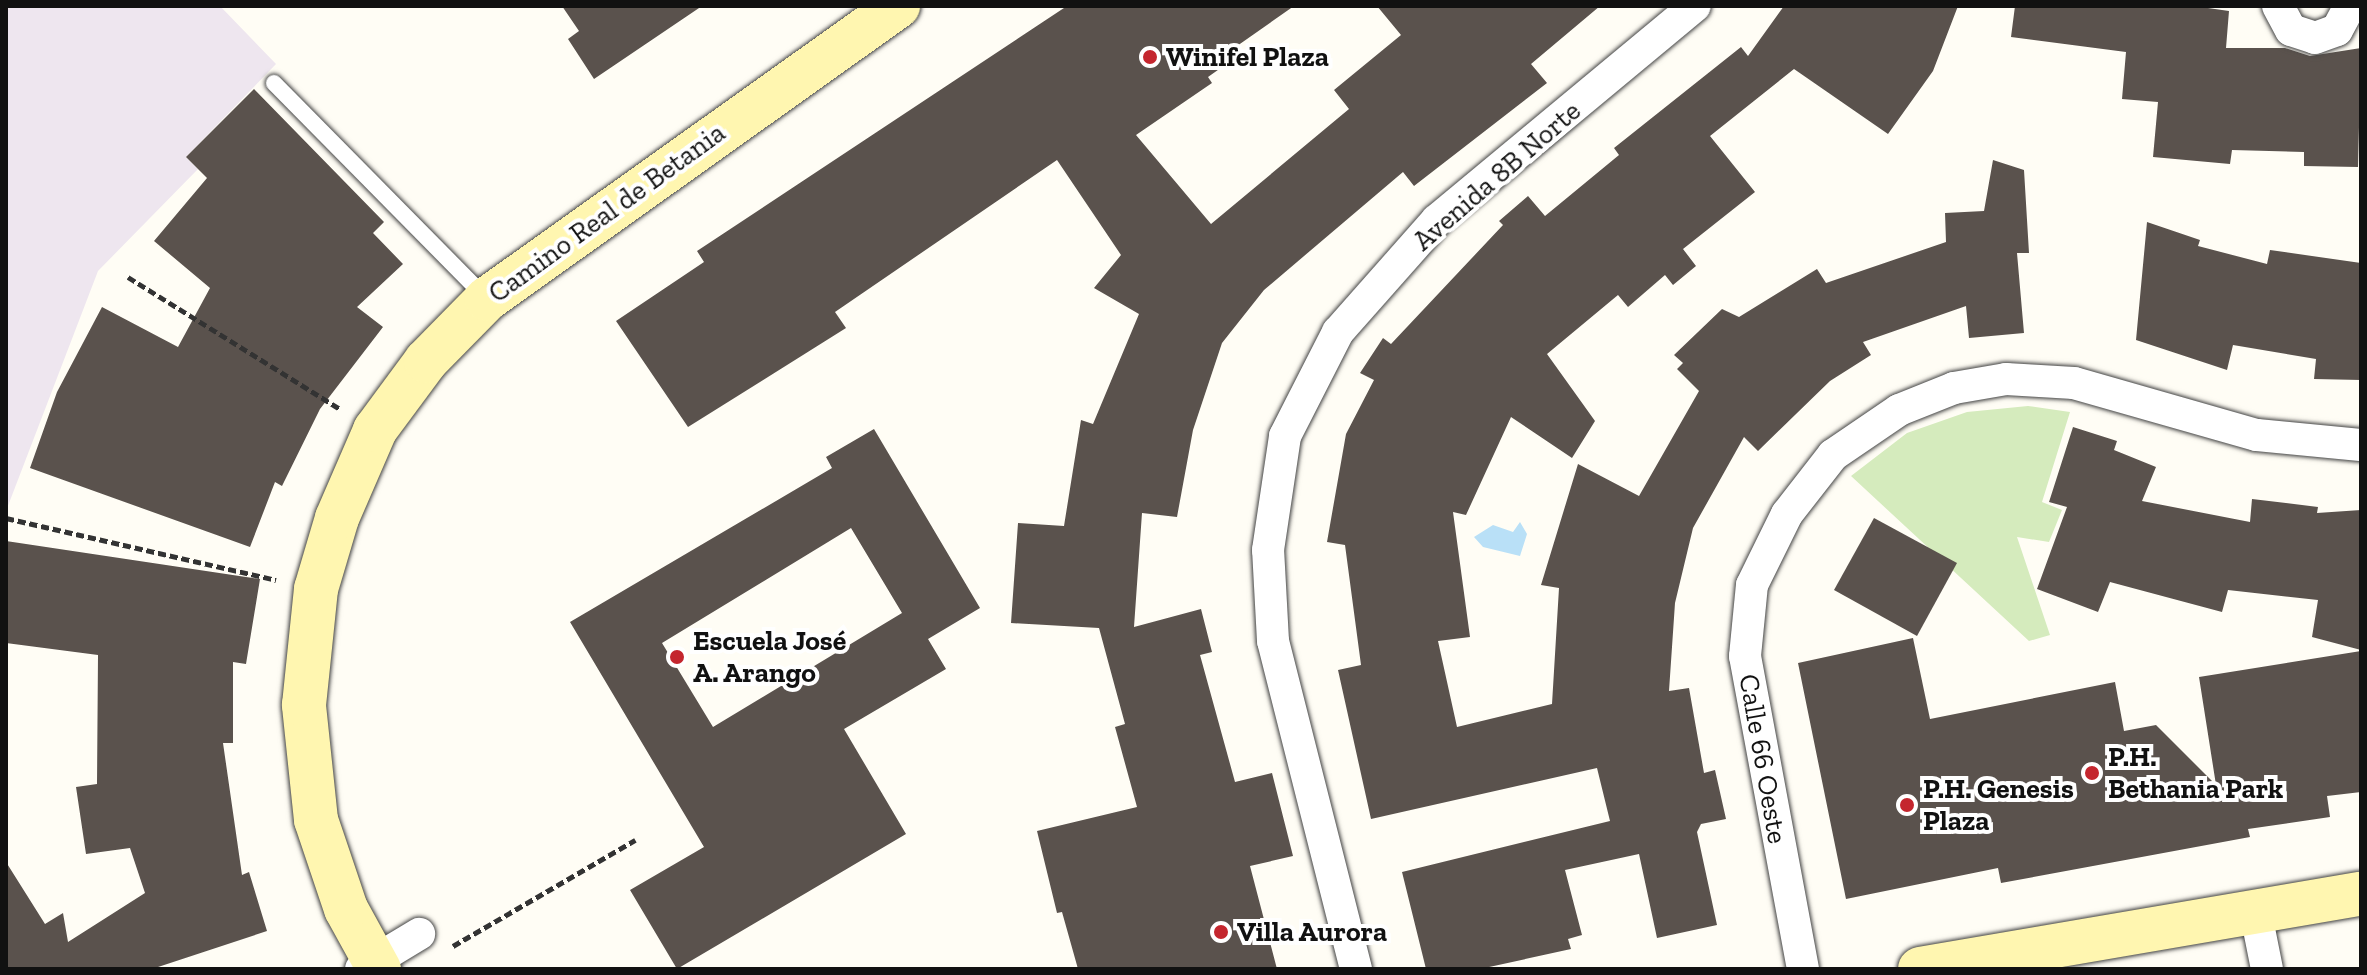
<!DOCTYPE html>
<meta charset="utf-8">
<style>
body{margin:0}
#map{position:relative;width:2367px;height:975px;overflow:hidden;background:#fffdf5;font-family:"Zilla Slab",serif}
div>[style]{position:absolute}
.industrial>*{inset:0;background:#eee6ef}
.green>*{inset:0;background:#d5ebbd}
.water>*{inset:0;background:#b9e0f7}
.building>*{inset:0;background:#5a524d}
.path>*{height:5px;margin-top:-2.5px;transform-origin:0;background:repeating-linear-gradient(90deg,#333 0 8px,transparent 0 12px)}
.roads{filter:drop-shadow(0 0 2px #444) drop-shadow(0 0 2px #444)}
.lane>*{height:16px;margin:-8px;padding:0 8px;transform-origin:8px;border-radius:8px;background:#fff}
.street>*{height:32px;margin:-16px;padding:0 16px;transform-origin:16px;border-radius:16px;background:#fff}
.secondary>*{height:44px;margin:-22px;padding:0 22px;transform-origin:22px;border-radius:22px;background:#fff6b0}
.dots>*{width:22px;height:22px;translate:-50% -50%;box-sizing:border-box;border:4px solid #fff;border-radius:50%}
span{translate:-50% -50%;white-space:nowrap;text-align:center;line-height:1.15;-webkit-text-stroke:8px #fff;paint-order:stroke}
.poi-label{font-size:28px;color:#111;font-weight:700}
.left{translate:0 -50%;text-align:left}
.street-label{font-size:28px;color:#111}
.frame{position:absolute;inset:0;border:8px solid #111;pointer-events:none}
</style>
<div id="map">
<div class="industrial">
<div style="clip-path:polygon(6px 6px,220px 6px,276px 64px,186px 157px,198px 169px,98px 271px,6px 511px)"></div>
</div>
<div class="green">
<div style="clip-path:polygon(2028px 406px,2070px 412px,2042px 502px,2062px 510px,2049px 542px,2017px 537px,2050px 635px,2029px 641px,1851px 476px,1907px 433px,1967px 412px)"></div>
</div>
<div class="water">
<div style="clip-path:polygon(1520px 522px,1527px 534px,1520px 556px,1483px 547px,1474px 537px,1493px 525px,1513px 532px)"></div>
</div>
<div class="building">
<div style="clip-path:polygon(562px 6px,702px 6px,594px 79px,568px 39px,579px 31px)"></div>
<div style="clip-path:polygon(1067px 6px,1294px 6px,1227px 53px,1232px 60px,1208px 77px,1212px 83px,1136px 135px,1211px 224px,1349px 109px,1334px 90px,1401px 35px,1377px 6px,1600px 6px,1531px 64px,1547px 83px,1414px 186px,1403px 172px,1264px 290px,1222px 343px,1193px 430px,1177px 517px,1142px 513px,1134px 627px,1201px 609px,1212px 652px,1200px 655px,1235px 782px,1272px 773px,1293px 856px,1250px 866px,1277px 969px,1078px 969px,1062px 912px,1057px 913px,1037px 831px,1137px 807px,1115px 727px,1125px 724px,1099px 628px,1011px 623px,1018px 523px,1064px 526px,1081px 420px,1093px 424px,1139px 314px,1094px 288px,1121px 255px,1057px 160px,835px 312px,846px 328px,688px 427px,616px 321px,704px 262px,697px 251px)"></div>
<div style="clip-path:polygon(1784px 6px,1958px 6px,1933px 71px,1888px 134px,1794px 69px,1710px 136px,1755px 192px,1683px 249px,1696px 266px,1673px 285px,1665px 275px,1628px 307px,1618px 295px,1547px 354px,1595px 421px,1572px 458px,1511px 417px,1466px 515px,1453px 512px,1470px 637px,1438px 641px,1457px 727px,1552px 704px,1559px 588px,1541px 585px,1578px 464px,1639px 496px,1699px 391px,1677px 369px,1683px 363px,1674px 355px,1722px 309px,1739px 317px,1817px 269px,1826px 283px,1946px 242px,1945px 213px,1984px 211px,1993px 160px,2024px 170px,2029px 253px,2017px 253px,2024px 333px,1969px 338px,1966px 306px,1863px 342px,1871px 355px,1830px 381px,1758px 451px,1744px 437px,1693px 528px,1675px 603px,1669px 691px,1689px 688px,1704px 773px,1715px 770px,1726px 819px,1701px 824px,1697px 832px,1717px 925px,1657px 938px,1639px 854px,1565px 870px,1582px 935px,1568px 939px,1571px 949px,1480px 969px,1426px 969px,1402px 872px,1610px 821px,1597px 768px,1371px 819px,1338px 670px,1361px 665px,1345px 545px,1327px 542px,1346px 434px,1374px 380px,1360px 373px,1383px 338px,1391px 344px,1503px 225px,1499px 221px,1528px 196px,1545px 216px,1619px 155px,1614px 148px,1741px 47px,1748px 56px)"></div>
<div style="clip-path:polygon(2015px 6px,2194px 6px,2229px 11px,2226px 48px,2285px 48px,2310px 56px,2361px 48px,2358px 167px,2304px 166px,2304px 152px,2232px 150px,2230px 164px,2153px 157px,2158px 102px,2122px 99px,2126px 52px,2011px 37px)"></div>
<div style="clip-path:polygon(254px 89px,384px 222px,373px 233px,403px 264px,357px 307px,383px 327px,320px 409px,282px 486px,275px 482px,250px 547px,30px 468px,57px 392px,102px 307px,178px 347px,210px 288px,154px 241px,207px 178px,186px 157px)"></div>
<div style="clip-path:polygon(2147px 222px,2200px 240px,2198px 246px,2267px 264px,2270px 250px,2361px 263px,2361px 380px,2314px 379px,2316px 359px,2233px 345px,2227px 370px,2136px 340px)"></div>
<div style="clip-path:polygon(2073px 427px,2117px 441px,2114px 450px,2156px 467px,2142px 501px,2250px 522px,2252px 499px,2318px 507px,2317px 513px,2361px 510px,2361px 650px,2312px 637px,2318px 600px,2228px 590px,2222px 612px,2110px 582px,2098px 612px,2037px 589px,2067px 507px,2049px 502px)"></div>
<div style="clip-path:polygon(evenodd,874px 429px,980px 608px,928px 639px,946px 669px,844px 729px,906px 834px,677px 969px,630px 890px,704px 847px,570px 622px,832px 468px,826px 457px,874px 429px,851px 528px,902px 613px,713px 727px,662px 643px,851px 528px)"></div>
<div style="clip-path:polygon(1874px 518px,1957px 563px,1917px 636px,1834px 590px)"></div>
<div style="clip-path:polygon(6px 541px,260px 579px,246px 664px,233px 662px,233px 743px,223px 743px,242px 875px,249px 872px,267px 931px,152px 969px,6px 969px,6px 862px,45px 924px,63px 913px,68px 942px,145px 893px,130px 848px,86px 854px,76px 787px,97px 784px,98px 655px,6px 643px)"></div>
<div style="clip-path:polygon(1913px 638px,1930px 719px,2115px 682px,2124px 731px,2156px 725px,2216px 785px,2199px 677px,2361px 651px,2361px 792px,2327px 796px,2330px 817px,2248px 829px,2250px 837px,2001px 883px,1998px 868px,1846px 899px,1798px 663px)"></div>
</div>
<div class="path">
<div style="left:128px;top:277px;width:250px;rotate:31.9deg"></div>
<div style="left:6px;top:518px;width:277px;rotate:12.9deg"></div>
<div style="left:453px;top:946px;width:211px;rotate:-30.2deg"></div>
</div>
<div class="roads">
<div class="lane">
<div style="left:274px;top:83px;width:302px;rotate:45.4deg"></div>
</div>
<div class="street">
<div style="left:2278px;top:6px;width:27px;rotate:62deg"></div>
<div style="left:2291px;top:30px;width:25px;rotate:18deg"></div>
<div style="left:2315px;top:38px;width:23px;rotate:-20deg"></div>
<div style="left:2337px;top:30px;width:27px;rotate:-62deg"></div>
<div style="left:2255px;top:909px;width:61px;rotate:78.7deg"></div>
<div style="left:361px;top:969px;width:68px;rotate:-31.1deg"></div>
<div style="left:1356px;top:969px;width:338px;rotate:-104.2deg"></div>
<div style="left:1273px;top:641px;width:91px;rotate:-93.1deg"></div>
<div style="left:1268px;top:550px;width:115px;rotate:-81.5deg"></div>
<div style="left:1285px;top:436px;width:117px;rotate:-63deg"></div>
<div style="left:1338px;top:332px;width:149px;rotate:-48.5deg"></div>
<div style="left:1437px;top:220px;width:335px;rotate:-39.7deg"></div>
<div style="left:1803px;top:969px;width:318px;rotate:-100.5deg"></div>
<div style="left:1745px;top:656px;width:71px;rotate:-84.4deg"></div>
<div style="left:1752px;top:585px;width:79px;rotate:-63.8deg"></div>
<div style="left:1787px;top:514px;width:75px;rotate:-52.1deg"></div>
<div style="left:1833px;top:455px;width:80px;rotate:-34.3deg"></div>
<div style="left:1899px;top:410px;width:59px;rotate:-21.8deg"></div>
<div style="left:1954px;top:388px;width:53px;rotate:-9.8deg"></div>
<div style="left:2006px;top:379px;width:68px;rotate:3.4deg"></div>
<div style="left:2074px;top:383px;width:190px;rotate:15.9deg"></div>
<div style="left:2257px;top:435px;width:104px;rotate:5.5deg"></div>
</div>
<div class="secondary">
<div style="left:379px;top:969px;width:68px;rotate:-118.8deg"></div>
<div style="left:346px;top:909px;width:94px;rotate:-108.6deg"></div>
<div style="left:316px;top:820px;width:116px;rotate:-96deg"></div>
<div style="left:304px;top:705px;width:117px;rotate:-84.1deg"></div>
<div style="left:316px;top:589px;width:74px;rotate:-73.5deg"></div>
<div style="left:337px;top:518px;width:96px;rotate:-66.6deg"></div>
<div style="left:375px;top:430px;width:86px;rotate:-53.5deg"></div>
<div style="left:426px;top:361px;width:87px;rotate:-45.5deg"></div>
<div style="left:487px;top:299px;width:505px;rotate:-35.48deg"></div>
<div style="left:1920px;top:969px;width:447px;rotate:-9.7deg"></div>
</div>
</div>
<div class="dots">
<div style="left:1150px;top:57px;background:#c4262e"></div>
<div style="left:677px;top:657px;background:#c4262e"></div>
<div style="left:2092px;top:773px;background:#c4262e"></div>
<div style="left:1907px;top:805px;background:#c4262e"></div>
<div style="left:1221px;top:932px;background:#c4262e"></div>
</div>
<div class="poi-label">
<span class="left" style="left:1166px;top:57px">Winifel Plaza</span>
<span class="left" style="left:693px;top:657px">Escuela José<br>A. Arango</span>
<span class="left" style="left:2108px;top:773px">P.H.<br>Bethania Park</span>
<span class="left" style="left:1923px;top:805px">P.H. Genesis<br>Plaza</span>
<span class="left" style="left:1237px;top:932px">Villa Aurora</span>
</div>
<div class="street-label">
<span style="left:1497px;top:176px;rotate:-41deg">Avenida 8B Norte</span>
<span style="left:607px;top:213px;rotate:-36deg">Camino Real de Betania</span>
<span style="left:1763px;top:759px;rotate:80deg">Calle 66 Oeste</span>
</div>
<div class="frame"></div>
</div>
